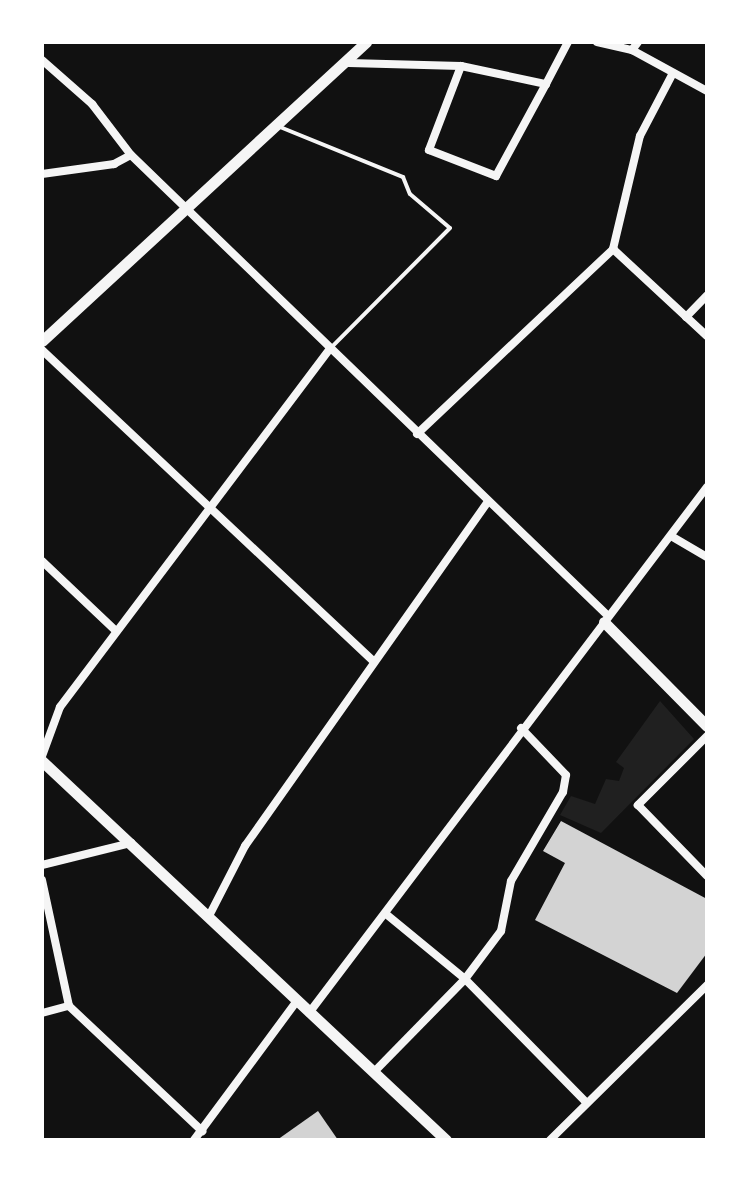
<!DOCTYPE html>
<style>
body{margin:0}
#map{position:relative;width:749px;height:1182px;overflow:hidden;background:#111;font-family:Spectral,serif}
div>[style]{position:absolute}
.green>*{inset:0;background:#202020}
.building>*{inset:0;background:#d3d3d3}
.service>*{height:4px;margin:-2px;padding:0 2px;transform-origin:2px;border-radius:2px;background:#f5f5f5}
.minor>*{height:8px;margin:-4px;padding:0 4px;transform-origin:4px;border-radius:4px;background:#f5f5f5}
.tertiary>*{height:11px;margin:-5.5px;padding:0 5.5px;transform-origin:5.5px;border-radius:5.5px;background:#f5f5f5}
span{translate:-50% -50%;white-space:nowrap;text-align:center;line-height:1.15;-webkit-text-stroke:8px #fff;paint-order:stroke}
.frame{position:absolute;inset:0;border:44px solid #fff;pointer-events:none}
</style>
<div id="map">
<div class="green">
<div style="clip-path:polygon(660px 701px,694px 739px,601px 833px,560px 815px,571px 796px,595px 804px,606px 779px,619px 781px,624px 768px,616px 762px)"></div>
</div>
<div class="building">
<div style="clip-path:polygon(561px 821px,707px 899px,707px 953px,677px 993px,535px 920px,565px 863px,543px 851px)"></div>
<div style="clip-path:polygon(318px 1111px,338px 1140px,277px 1140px)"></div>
</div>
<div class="service">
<div style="left:280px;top:127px;width:133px;rotate:22.1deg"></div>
<div style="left:403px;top:177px;width:18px;rotate:68deg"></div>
<div style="left:410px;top:194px;width:52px;rotate:40.4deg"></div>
<div style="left:450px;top:228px;width:168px;rotate:134.8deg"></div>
</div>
<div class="minor">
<div style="left:597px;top:42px;width:36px;rotate:13deg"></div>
<div style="left:632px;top:50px;width:10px;rotate:-53deg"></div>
<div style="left:632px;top:50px;width:85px;rotate:28.7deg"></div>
<div style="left:42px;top:60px;width:67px;rotate:41.3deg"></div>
<div style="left:92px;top:104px;width:64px;rotate:52.6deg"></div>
<div style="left:131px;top:155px;width:663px;rotate:44.02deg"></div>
<div style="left:349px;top:63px;width:112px;rotate:1.5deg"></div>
<div style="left:461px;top:66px;width:87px;rotate:12deg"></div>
<div style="left:546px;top:84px;width:47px;rotate:-62.4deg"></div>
<div style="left:461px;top:66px;width:90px;rotate:110.9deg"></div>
<div style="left:429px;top:150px;width:72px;rotate:21.2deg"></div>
<div style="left:496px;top:176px;width:105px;rotate:-61.5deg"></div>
<div style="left:42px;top:174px;width:73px;rotate:-7.9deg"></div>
<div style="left:114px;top:164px;width:19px;rotate:-28deg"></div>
<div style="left:613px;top:249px;width:128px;rotate:42.8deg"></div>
<div style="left:686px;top:317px;width:30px;rotate:-46deg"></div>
<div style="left:42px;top:350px;width:454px;rotate:43.2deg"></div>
<div style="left:417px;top:434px;width:270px;rotate:-43.3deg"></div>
<div style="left:613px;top:249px;width:116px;rotate:-76.6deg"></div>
<div style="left:640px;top:136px;width:71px;rotate:-62.4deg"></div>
<div style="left:671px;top:536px;width:42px;rotate:30.3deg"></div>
<div style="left:42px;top:561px;width:102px;rotate:43.4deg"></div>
<div style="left:707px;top:736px;width:98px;rotate:135deg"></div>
<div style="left:638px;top:805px;width:99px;rotate:45.8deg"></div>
<div style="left:42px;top:756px;width:52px;rotate:-69.8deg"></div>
<div style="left:60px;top:707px;width:448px;rotate:-53deg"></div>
<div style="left:42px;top:865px;width:92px;rotate:-13.9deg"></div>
<div style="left:42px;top:880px;width:129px;rotate:77.9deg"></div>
<div style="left:69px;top:1006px;width:183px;rotate:43.2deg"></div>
<div style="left:386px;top:914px;width:102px;rotate:39.4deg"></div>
<div style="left:465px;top:979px;width:171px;rotate:45.5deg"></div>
<div style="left:209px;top:916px;width:79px;rotate:-62.8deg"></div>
<div style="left:245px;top:846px;width:422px;rotate:-54.8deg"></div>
<div style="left:42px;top:1013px;width:28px;rotate:-15deg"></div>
<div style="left:309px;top:1013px;width:660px;rotate:-52.89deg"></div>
<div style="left:374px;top:1072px;width:130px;rotate:-45.6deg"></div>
<div style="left:465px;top:979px;width:60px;rotate:-53.1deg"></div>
<div style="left:501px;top:931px;width:51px;rotate:-78.7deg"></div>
<div style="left:511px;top:881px;width:103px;rotate:-59.7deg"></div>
<div style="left:563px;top:792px;width:17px;rotate:-80deg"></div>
<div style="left:566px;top:775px;width:65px;rotate:-133.8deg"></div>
<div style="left:194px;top:1140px;width:173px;rotate:-53.5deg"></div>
<div style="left:550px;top:1140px;width:221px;rotate:-44.6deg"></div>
</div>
<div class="tertiary">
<div style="left:42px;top:341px;width:441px;rotate:-42.7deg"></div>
<div style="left:604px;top:622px;width:146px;rotate:45.3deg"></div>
<div style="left:42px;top:761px;width:554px;rotate:43.17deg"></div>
</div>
<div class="frame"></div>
</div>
